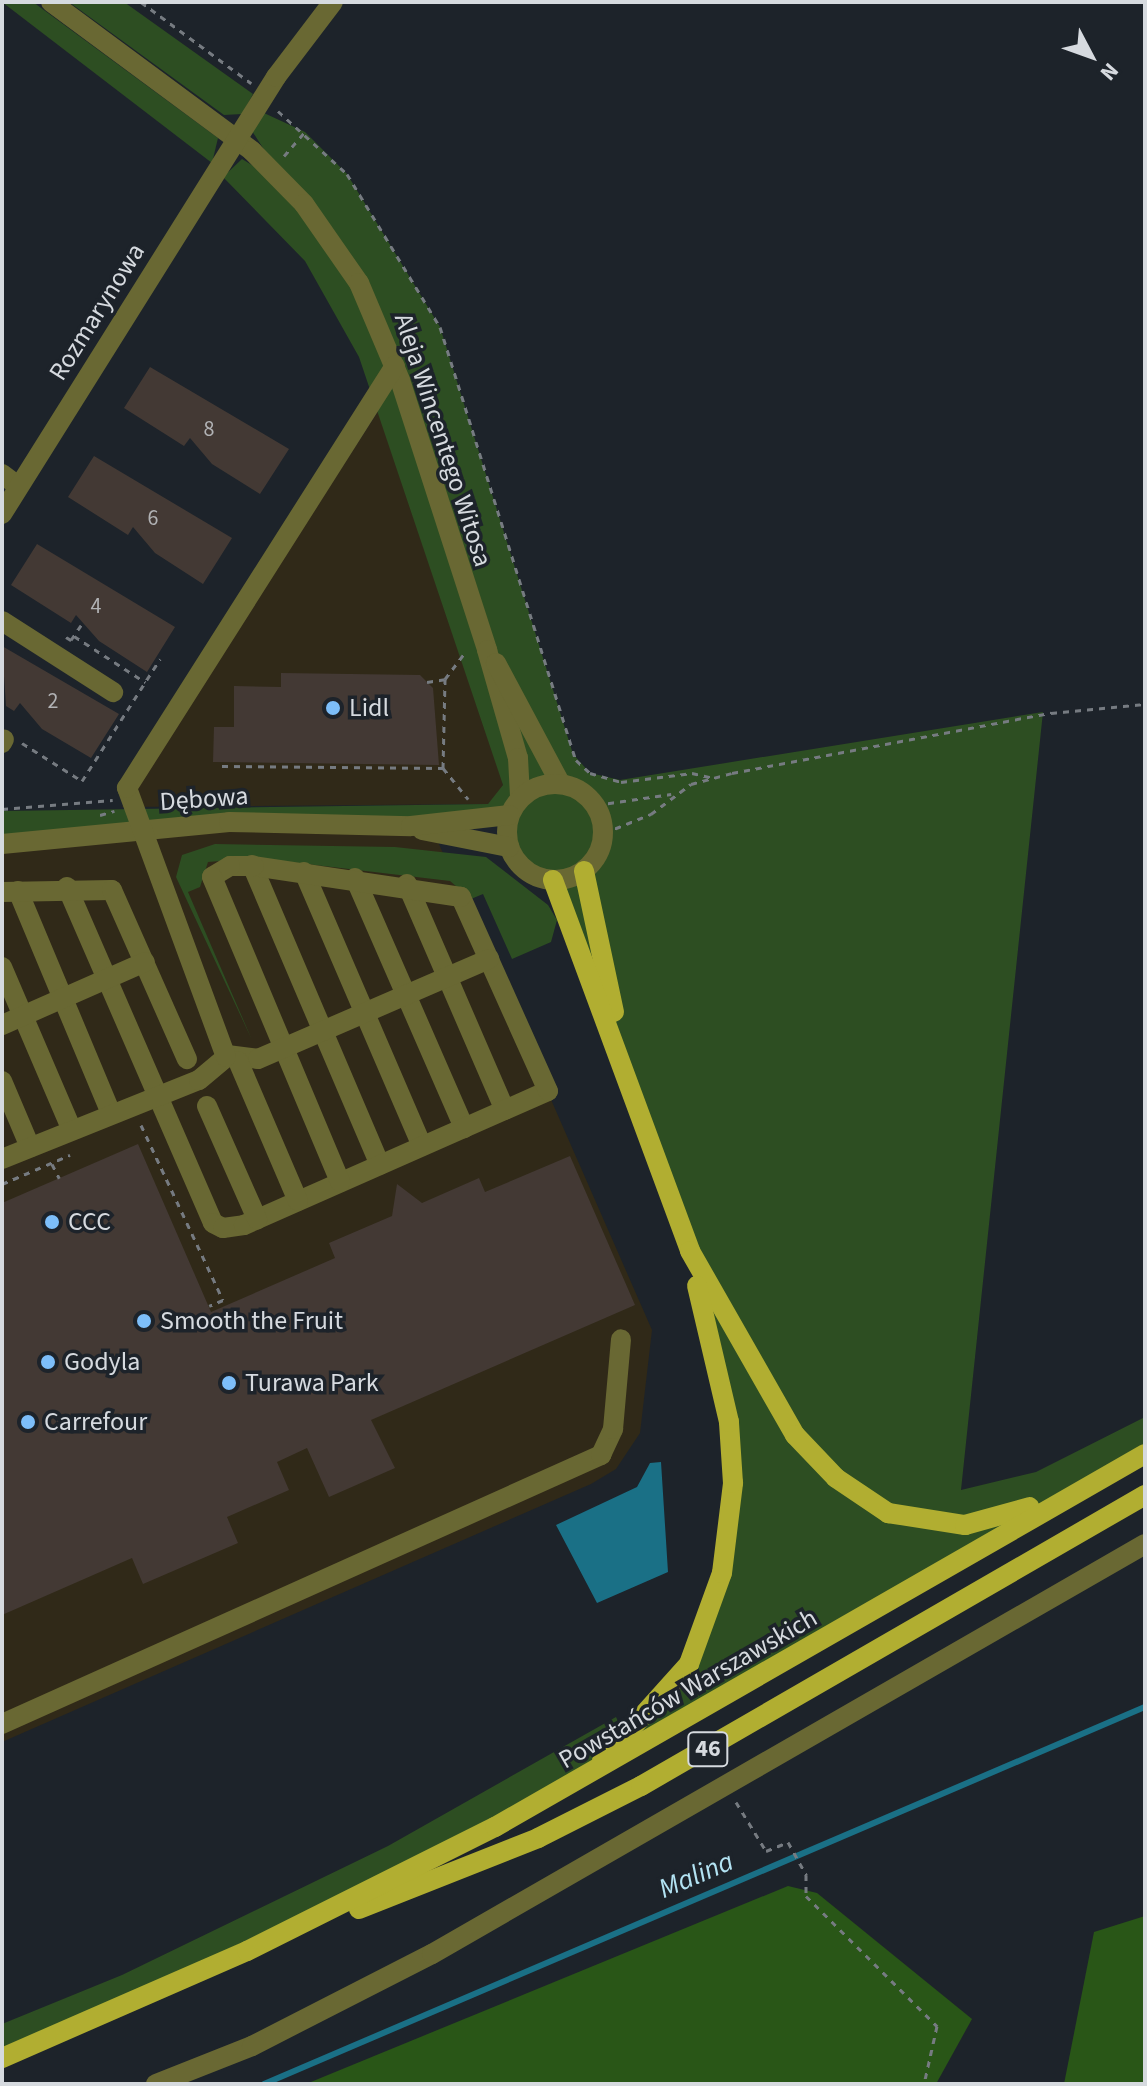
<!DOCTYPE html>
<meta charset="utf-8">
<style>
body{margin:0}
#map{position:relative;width:1147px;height:2086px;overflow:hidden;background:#1d232a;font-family:"Source Sans 3",sans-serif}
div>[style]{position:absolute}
.commercial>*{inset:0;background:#302918}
.green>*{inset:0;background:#2d4e22}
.forest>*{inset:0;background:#295617}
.water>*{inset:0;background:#1a7086}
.stream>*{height:6px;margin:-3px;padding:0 3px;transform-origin:3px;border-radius:3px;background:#1a7086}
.building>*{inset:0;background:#433934}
.path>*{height:3px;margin-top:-1.5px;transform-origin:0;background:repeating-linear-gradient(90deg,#767b81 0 6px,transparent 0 12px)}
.minor>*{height:20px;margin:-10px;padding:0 10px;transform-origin:10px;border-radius:10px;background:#696833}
.minor>.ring{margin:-10px;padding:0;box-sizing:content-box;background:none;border:20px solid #696833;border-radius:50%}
.major>*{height:20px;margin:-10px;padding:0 10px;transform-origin:10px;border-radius:10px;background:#b1ae31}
.dots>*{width:22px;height:22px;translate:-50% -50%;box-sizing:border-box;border:4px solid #1d232a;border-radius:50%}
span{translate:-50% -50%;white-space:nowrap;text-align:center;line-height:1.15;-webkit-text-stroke:7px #1d232a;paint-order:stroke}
.number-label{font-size:22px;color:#b1b2b4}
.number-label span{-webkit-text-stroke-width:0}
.shield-label span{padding:2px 6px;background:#1d232a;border:2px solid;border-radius:6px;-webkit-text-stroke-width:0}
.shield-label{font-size:24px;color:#d6dadf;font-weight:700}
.street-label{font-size:26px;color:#d6dadf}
.poi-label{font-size:26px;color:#d6dadf}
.left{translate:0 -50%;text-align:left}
.water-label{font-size:28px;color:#b3e3f3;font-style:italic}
.frame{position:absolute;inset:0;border:4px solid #d6dadf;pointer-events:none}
.north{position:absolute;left:1051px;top:16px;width:80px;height:80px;-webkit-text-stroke:6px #1d232a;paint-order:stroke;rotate:131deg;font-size:22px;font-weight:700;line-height:32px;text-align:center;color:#d6dadf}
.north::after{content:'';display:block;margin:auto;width:28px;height:36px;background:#d6dadf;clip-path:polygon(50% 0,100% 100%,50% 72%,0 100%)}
</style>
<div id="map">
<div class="commercial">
<div style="clip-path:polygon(379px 410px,497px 760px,503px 785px,498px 796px,488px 804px,122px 807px)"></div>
<div style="clip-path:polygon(167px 827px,435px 835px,652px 1330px,640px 1433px,616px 1469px,591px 1484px,2px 1742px,2px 844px)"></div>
</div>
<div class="green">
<div style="clip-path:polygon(2px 2px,33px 2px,218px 138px,212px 163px)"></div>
<div style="clip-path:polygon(69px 2px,124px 2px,253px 94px,242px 114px,224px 115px)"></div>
<div style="clip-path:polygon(264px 113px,305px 132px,347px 174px,440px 327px,573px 754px,590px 773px,620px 780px,1043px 712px,961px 1490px,1036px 1472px,1145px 1417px,1145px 1454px,625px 1758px,2px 2058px,2px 2024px,122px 1975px,388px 1846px,616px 1717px,626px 1738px,699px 1646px,733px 1483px,690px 1251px,553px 881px,516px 860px,509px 816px,265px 821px,2px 844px,2px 811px,488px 804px,503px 785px,359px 357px,305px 261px,223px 177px,242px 159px,288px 187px,252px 131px)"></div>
<div style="clip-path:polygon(215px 844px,395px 847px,486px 857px,548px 905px,557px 920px,551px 942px,512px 959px,483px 894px,471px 899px,450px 881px,256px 858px,208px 862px,200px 887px,188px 892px,252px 1040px,176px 877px,182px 855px)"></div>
</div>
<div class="forest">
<div style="clip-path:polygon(788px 1886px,817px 1893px,972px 2019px,936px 2084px,306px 2084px)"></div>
<div style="clip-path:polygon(1145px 1916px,1145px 2084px,1064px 2084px,1094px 1932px)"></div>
</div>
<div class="water">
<div style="clip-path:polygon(661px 1462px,668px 1572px,597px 1603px,556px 1525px,637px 1487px,650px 1463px)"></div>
</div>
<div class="stream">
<div style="left:264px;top:2084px;width:958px;rotate:-23.17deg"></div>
</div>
<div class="building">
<div style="clip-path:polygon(150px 367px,289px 449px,260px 494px,212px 464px,190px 438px,184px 446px,124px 408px)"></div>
<div style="clip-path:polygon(94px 456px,232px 538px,203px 584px,155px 553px,133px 527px,128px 535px,68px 497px)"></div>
<div style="clip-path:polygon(37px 544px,175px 627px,147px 672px,99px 641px,76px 615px,71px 623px,11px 585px)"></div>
<div style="clip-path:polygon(2px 646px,119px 714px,91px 758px,42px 729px,20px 703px,14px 711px,6px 706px)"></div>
<div style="clip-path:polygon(281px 673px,420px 675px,433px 688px,439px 765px,213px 762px,214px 727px,234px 727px,234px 686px,281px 687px)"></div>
<div style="clip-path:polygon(138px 1144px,211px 1312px,335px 1258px,329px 1243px,392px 1216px,397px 1184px,422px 1203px,479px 1178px,485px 1192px,570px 1156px,635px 1305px,371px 1420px,395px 1468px,329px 1497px,307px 1448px,277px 1462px,289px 1490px,227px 1517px,238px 1543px,143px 1584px,132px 1558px,2px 1615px,2px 1203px)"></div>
</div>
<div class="path">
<div style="left:141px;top:2px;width:137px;rotate:36.4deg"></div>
<div style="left:278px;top:111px;width:93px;rotate:42.4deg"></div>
<div style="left:347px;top:174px;width:179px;rotate:58.7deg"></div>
<div style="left:440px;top:327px;width:454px;rotate:72.6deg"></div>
<div style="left:576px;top:760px;width:19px;rotate:43deg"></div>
<div style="left:590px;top:773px;width:32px;rotate:16deg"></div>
<div style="left:621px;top:782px;width:72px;rotate:-7.2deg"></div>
<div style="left:692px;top:773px;width:22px;rotate:13deg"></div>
<div style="left:284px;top:156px;width:32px;rotate:-49deg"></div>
<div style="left:74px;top:636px;width:85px;rotate:32.9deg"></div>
<div style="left:66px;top:637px;width:6px;rotate:31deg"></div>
<div style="left:71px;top:640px;width:18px;rotate:-56deg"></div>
<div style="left:427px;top:682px;width:18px;rotate:-9deg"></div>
<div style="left:22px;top:743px;width:71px;rotate:32.3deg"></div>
<div style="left:82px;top:781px;width:145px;rotate:-57.4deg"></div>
<div style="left:222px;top:766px;width:221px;rotate:0.5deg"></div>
<div style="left:443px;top:768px;width:40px;rotate:51deg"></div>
<div style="left:443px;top:768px;width:89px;rotate:-88.7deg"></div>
<div style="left:445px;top:679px;width:35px;rotate:-53deg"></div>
<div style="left:596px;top:805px;width:76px;rotate:-8.3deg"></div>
<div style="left:2px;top:809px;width:111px;rotate:-4.6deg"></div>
<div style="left:100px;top:815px;width:15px;rotate:-16deg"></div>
<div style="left:604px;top:833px;width:51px;rotate:-22deg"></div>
<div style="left:651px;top:814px;width:50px;rotate:-36.9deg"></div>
<div style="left:691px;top:784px;width:42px;rotate:-15deg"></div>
<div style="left:732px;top:773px;width:325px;rotate:-10.7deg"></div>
<div style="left:1051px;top:713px;width:94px;rotate:-5.5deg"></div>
<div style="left:141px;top:1125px;width:193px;rotate:64.9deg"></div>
<div style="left:223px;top:1300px;width:15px;rotate:157deg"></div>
<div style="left:52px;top:1164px;width:16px;rotate:63deg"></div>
<div style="left:2px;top:1184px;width:74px;rotate:-23.1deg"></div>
<div style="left:736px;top:1802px;width:57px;rotate:58.5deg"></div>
<div style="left:766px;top:1851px;width:24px;rotate:-22deg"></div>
<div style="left:788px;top:1842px;width:38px;rotate:61deg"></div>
<div style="left:806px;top:1875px;width:21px;rotate:90deg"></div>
<div style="left:806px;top:1896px;width:185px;rotate:44.8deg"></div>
<div style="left:937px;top:2026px;width:59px;rotate:102.6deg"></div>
</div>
<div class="minor">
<div style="left:51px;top:2px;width:250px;rotate:36.5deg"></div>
<div style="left:252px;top:151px;width:74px;rotate:45.5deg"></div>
<div style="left:304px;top:204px;width:96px;rotate:55.2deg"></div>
<div style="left:359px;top:283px;width:105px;rotate:67.1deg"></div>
<div style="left:400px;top:380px;width:284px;rotate:72.1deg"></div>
<div style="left:487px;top:650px;width:112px;rotate:74deg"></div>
<div style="left:518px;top:758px;width:39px;rotate:87deg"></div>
<div style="left:2px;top:474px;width:20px;rotate:37deg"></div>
<div style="left:2px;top:514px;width:516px;rotate:-57.91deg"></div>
<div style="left:276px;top:77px;width:94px;rotate:-52.8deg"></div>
<div style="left:2px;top:621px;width:132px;rotate:32.6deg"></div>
<div style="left:496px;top:663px;width:136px;rotate:61.9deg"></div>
<div style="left:2px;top:743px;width:4px;rotate:-63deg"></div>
<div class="ring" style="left:507px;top:784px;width:76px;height:76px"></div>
<div style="left:422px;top:830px;width:89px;rotate:11.1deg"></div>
<div style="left:2px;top:844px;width:228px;rotate:-5.5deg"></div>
<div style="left:229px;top:822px;width:182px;rotate:1.3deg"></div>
<div style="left:411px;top:826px;width:99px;rotate:-6.4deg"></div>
<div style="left:252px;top:865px;width:326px;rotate:66.9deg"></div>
<div style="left:304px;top:872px;width:298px;rotate:66.7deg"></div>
<div style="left:355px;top:878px;width:273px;rotate:66.4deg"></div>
<div style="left:407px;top:884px;width:246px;rotate:66.6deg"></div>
<div style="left:67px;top:887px;width:366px;rotate:66.5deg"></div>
<div style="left:213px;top:1223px;width:11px;rotate:27deg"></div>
<div style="left:223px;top:1228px;width:21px;rotate:-8deg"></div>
<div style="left:244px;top:1225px;width:332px;rotate:-23.8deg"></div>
<div style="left:548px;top:1091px;width:213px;rotate:-114.2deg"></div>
<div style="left:461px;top:897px;width:209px;rotate:-171.5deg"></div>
<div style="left:254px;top:866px;width:24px;rotate:180deg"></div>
<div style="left:230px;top:866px;width:21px;rotate:149deg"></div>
<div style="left:212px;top:877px;width:331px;rotate:67.2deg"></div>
<div style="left:18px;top:891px;width:241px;rotate:67.3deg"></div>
<div style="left:2px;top:892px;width:110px;rotate:-1deg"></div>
<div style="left:112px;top:890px;width:185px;rotate:66.1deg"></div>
<div style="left:2px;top:967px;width:177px;rotate:66.8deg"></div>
<div style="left:2px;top:1025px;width:156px;rotate:-23.8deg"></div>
<div style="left:227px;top:1055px;width:31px;rotate:7deg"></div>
<div style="left:258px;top:1059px;width:252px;rotate:-23.4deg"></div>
<div style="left:238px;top:1061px;width:152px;rotate:66.8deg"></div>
<div style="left:2px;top:1081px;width:72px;rotate:67deg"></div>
<div style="left:207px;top:1106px;width:124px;rotate:66.1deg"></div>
<div style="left:2px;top:1159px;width:212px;rotate:-21.9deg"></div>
<div style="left:199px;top:1080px;width:35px;rotate:-40deg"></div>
<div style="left:226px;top:1057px;width:287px;rotate:-110.2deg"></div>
<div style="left:127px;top:788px;width:500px;rotate:-57.6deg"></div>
<div style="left:2px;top:1724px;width:657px;rotate:-24.18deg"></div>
<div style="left:601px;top:1455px;width:29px;rotate:-65deg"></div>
<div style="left:613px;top:1429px;width:90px;rotate:-84.9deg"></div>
<div style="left:156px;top:2084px;width:103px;rotate:-21.6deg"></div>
<div style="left:252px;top:2046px;width:202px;rotate:-27.1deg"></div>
<div style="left:432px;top:1954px;width:822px;rotate:-29.9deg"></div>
</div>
<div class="major">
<div style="left:584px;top:871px;width:144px;rotate:78deg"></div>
<div style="left:553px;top:880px;width:395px;rotate:69.7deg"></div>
<div style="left:690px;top:1251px;width:212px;rotate:60.3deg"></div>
<div style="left:795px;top:1435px;width:59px;rotate:46.4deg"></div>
<div style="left:836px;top:1478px;width:63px;rotate:33.9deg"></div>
<div style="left:888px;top:1513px;width:78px;rotate:8.9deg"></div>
<div style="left:965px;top:1525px;width:67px;rotate:-15.5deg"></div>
<div style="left:602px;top:1761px;width:130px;rotate:-48.1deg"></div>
<div style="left:689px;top:1664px;width:97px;rotate:-70.1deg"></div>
<div style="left:722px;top:1573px;width:91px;rotate:-83deg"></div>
<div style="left:733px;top:1483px;width:61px;rotate:-93.8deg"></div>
<div style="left:729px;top:1422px;width:140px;rotate:-103.2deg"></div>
<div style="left:359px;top:1909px;width:193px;rotate:-21.6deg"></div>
<div style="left:538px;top:1838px;width:115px;rotate:-26.8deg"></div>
<div style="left:641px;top:1786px;width:582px;rotate:-30deg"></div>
<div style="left:2px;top:2058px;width:267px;rotate:-23.6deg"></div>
<div style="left:247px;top:1951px;width:277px;rotate:-26.6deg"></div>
<div style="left:495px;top:1827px;width:749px;rotate:-29.85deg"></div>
</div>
<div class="dots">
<div style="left:333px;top:708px;background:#7dbef9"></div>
<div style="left:52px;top:1222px;background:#7dbef9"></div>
<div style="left:144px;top:1321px;background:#7dbef9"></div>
<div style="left:48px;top:1362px;background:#7dbef9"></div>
<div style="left:229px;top:1383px;background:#7dbef9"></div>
<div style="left:28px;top:1422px;background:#7dbef9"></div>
</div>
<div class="number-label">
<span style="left:209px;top:430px">8</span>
<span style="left:153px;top:519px">6</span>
<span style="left:96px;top:607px">4</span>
<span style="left:53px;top:702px">2</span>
</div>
<div class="shield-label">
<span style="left:708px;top:1749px">46</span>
</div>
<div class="street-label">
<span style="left:97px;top:312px;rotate:-58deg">Rozmarynowa</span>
<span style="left:443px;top:440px;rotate:72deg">Aleja Wincentego Witosa</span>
<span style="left:204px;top:799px;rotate:-4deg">Dębowa</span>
<span style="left:688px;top:1689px;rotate:-30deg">Powstańców Warszawskich</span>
</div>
<div class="poi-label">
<span class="left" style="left:349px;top:708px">Lidl</span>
<span class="left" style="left:68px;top:1222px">CCC</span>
<span class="left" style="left:160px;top:1321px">Smooth the Fruit</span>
<span class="left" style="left:64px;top:1362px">Godyla</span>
<span class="left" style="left:245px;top:1383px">Turawa Park</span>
<span class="left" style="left:44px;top:1422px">Carrefour</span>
</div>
<div class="water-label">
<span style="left:696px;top:1875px;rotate:-23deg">Malina</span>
</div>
<div class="frame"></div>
<div class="north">N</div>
</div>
